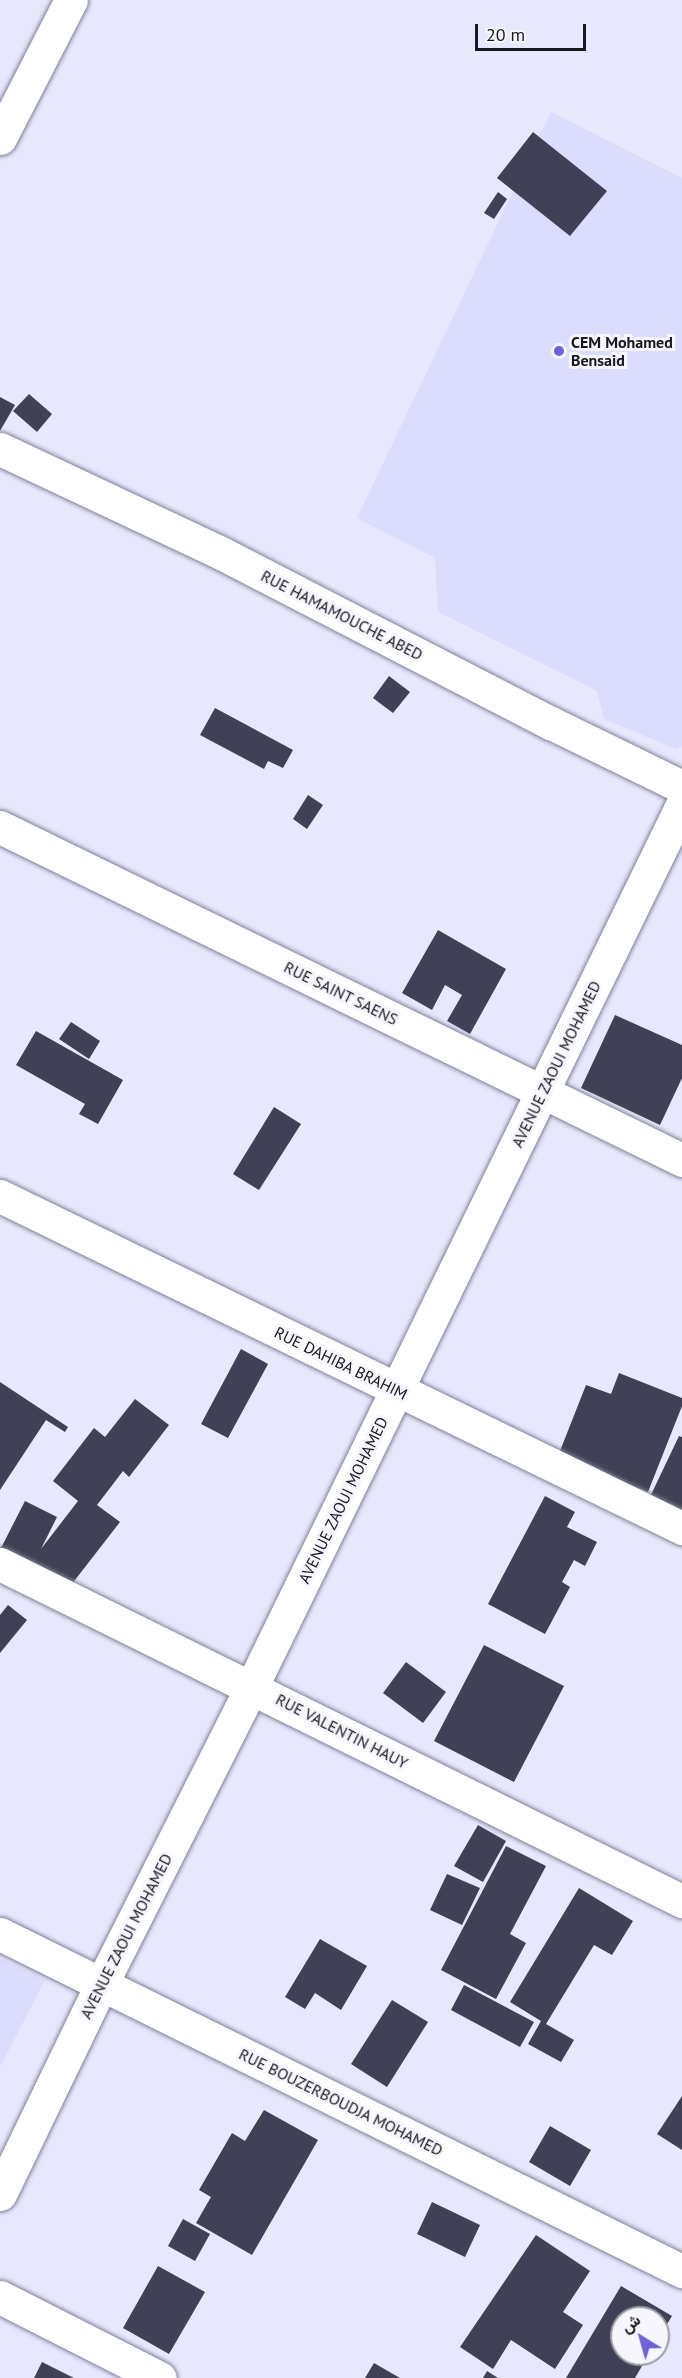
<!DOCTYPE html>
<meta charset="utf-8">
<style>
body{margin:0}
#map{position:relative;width:682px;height:2378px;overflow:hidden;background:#e7e7fd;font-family:"PT Sans",Vazirmatn,sans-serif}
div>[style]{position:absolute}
.built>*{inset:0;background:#dcdcfe}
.building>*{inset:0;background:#404056}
.roads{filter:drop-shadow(0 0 2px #808099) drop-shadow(0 0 2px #808099)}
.minor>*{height:33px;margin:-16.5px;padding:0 16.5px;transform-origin:16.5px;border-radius:16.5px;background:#fff}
.major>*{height:33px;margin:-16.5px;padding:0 16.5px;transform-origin:16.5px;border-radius:16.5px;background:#fff}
.dots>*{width:16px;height:16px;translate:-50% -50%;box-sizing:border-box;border:3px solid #f6f6fc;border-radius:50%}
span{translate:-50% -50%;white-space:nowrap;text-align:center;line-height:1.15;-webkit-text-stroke:6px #f6f6fc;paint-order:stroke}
.poi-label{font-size:16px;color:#181821;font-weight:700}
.left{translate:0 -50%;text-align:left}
.street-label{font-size:16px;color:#181821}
.north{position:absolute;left:610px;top:2306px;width:60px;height:60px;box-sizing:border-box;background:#f6f6fc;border:2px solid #9d9da4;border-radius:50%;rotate:323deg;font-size:16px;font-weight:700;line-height:24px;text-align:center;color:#181821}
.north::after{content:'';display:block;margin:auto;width:21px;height:27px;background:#7060da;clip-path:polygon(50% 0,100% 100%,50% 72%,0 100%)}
.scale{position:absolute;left:475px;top:24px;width:111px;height:27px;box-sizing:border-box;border:3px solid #181821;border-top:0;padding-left:8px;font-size:18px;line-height:21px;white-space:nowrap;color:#181821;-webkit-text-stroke:4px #f6f6fc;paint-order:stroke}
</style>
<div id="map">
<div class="built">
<div style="clip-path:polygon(551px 112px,682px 178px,682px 746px,676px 749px,604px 719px,597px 691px,438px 612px,435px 558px,357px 518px)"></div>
<div style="clip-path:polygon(0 1958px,45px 1980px,0 2067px)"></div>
</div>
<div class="building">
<div style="clip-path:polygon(533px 132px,607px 191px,570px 236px,497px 178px)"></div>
<div style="clip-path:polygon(498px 192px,507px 199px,494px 219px,484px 213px)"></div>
<div style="clip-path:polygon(29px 394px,52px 414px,37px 432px,13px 411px)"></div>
<div style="clip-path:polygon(0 397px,15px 405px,0 431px)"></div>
<div style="clip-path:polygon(389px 676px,410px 692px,393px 713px,373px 698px)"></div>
<div style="clip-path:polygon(215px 708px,293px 750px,283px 768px,268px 761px,264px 769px,200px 735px)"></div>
<div style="clip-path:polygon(308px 795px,323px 805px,307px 829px,293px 819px)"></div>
<div style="clip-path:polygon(438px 930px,506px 969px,470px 1034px,447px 1021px,462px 995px,445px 985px,432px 1010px,402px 993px)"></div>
<div style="clip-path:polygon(615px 1015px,682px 1045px,682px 1078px,660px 1125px,581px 1088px)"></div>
<div style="clip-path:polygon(71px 1022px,100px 1041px,89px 1059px,59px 1039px)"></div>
<div style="clip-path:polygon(36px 1031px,123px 1080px,98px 1124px,79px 1114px,85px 1104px,16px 1065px)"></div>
<div style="clip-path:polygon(274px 1107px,301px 1124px,259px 1190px,233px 1174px)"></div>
<div style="clip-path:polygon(241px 1349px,268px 1364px,228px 1438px,201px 1424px)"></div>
<div style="clip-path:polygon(619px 1373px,682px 1398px,682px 1406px,648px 1492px,558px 1456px,586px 1385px,611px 1394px)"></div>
<div style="clip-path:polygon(0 1382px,68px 1427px,65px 1432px,46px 1420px,0 1490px)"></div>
<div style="clip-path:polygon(135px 1399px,169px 1425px,129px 1477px,123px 1471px,97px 1505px,120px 1522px,68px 1589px,33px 1564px,1px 1548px,25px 1501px,57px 1517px,41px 1549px,78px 1501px,53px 1481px,94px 1428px,105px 1437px)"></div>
<div style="clip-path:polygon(679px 1436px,682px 1437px,682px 1514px,649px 1499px)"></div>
<div style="clip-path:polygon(545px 1496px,575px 1512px,567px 1527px,597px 1542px,585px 1566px,574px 1560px,562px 1582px,570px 1587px,545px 1634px,488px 1604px)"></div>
<div style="clip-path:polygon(8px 1605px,27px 1620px,0 1653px,0 1615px)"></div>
<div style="clip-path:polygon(484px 1645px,564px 1686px,514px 1782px,434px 1741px)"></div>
<div style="clip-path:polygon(406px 1662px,446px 1692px,423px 1723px,383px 1693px)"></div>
<div style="clip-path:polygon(478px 1825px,506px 1841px,483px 1882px,454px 1866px)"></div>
<div style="clip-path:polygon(506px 1846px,546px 1866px,510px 1934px,526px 1943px,496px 1999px,441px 1970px)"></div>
<div style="clip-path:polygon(447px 1874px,480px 1888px,462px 1925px,430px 1910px)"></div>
<div style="clip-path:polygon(579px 1888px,633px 1921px,612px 1955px,594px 1945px,546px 2024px,574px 2040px,561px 2062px,528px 2044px,541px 2021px,510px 2002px)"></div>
<div style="clip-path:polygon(320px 1939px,367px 1966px,341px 2010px,315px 1993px,305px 2009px,285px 1997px)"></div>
<div style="clip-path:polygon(464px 1985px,534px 2022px,520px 2047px,451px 2010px)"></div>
<div style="clip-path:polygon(392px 2000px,428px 2022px,387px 2087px,351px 2064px)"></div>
<div style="clip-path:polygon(682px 2096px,682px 2150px,657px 2134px)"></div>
<div style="clip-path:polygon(264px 2110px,318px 2140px,252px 2255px,196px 2223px,211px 2197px,199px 2190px,232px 2133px,245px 2141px)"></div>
<div style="clip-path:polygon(550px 2126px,591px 2150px,570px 2186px,529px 2162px)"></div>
<div style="clip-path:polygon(432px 2202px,480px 2225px,465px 2257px,417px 2234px)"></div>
<div style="clip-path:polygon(183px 2219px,210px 2234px,195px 2261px,168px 2246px)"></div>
<div style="clip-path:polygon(536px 2235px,590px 2271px,563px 2312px,583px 2325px,555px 2369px,511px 2340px,493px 2369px,460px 2347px)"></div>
<div style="clip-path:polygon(158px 2266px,205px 2292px,169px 2354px,123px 2328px)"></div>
<div style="clip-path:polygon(621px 2286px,672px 2316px,658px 2339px,658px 2318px,622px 2318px,622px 2354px,649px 2354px,635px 2378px,566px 2378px)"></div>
<div style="clip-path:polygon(42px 2362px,74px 2378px,34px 2378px)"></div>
<div style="clip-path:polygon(374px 2363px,400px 2378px,365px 2378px)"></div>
<div style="clip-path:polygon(487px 2371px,498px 2378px,483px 2378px)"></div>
</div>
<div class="roads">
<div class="minor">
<div style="left:0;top:138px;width:155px;rotate:-62.8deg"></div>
<div style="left:0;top:827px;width:759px;rotate:26.02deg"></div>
<div style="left:0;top:1196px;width:759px;rotate:25.96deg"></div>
<div style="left:0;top:1564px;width:761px;rotate:26.3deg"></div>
<div style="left:0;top:1934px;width:761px;rotate:26.3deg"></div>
<div style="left:0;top:2194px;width:234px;rotate:-64.2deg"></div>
<div style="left:102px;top:1983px;width:333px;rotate:-63.2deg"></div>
<div style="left:252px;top:1686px;width:980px;rotate:-63.98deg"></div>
<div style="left:0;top:2297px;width:179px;rotate:26.9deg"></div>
</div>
<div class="major">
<div style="left:0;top:449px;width:244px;rotate:25.2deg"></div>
<div style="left:221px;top:553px;width:371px;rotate:27.3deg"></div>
<div style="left:551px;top:723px;width:146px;rotate:26deg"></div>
</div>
</div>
<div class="dots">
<div style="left:559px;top:351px;background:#7060da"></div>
</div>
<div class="poi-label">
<span class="left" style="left:571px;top:351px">CEM Mohamed<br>Bensaid</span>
</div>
<div class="street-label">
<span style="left:342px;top:615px;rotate:27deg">RUE HAMAMOUCHE ABED</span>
<span style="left:341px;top:993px;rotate:26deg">RUE SAINT SAENS</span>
<span style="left:556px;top:1064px;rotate:-64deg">AVENUE ZAOUI MOHAMED</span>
<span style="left:341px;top:1363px;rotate:26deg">RUE DAHIBA BRAHIM</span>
<span style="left:343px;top:1500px;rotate:-64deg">AVENUE ZAOUI MOHAMED</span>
<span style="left:342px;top:1731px;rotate:27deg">RUE VALENTIN HAUY</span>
<span style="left:126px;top:1936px;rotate:-63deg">AVENUE ZAOUI MOHAMED</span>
<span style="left:341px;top:2102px;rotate:26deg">RUE BOUZERBOUDJA MOHAMED</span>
</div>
<div class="north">ش</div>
<div class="scale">20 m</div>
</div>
